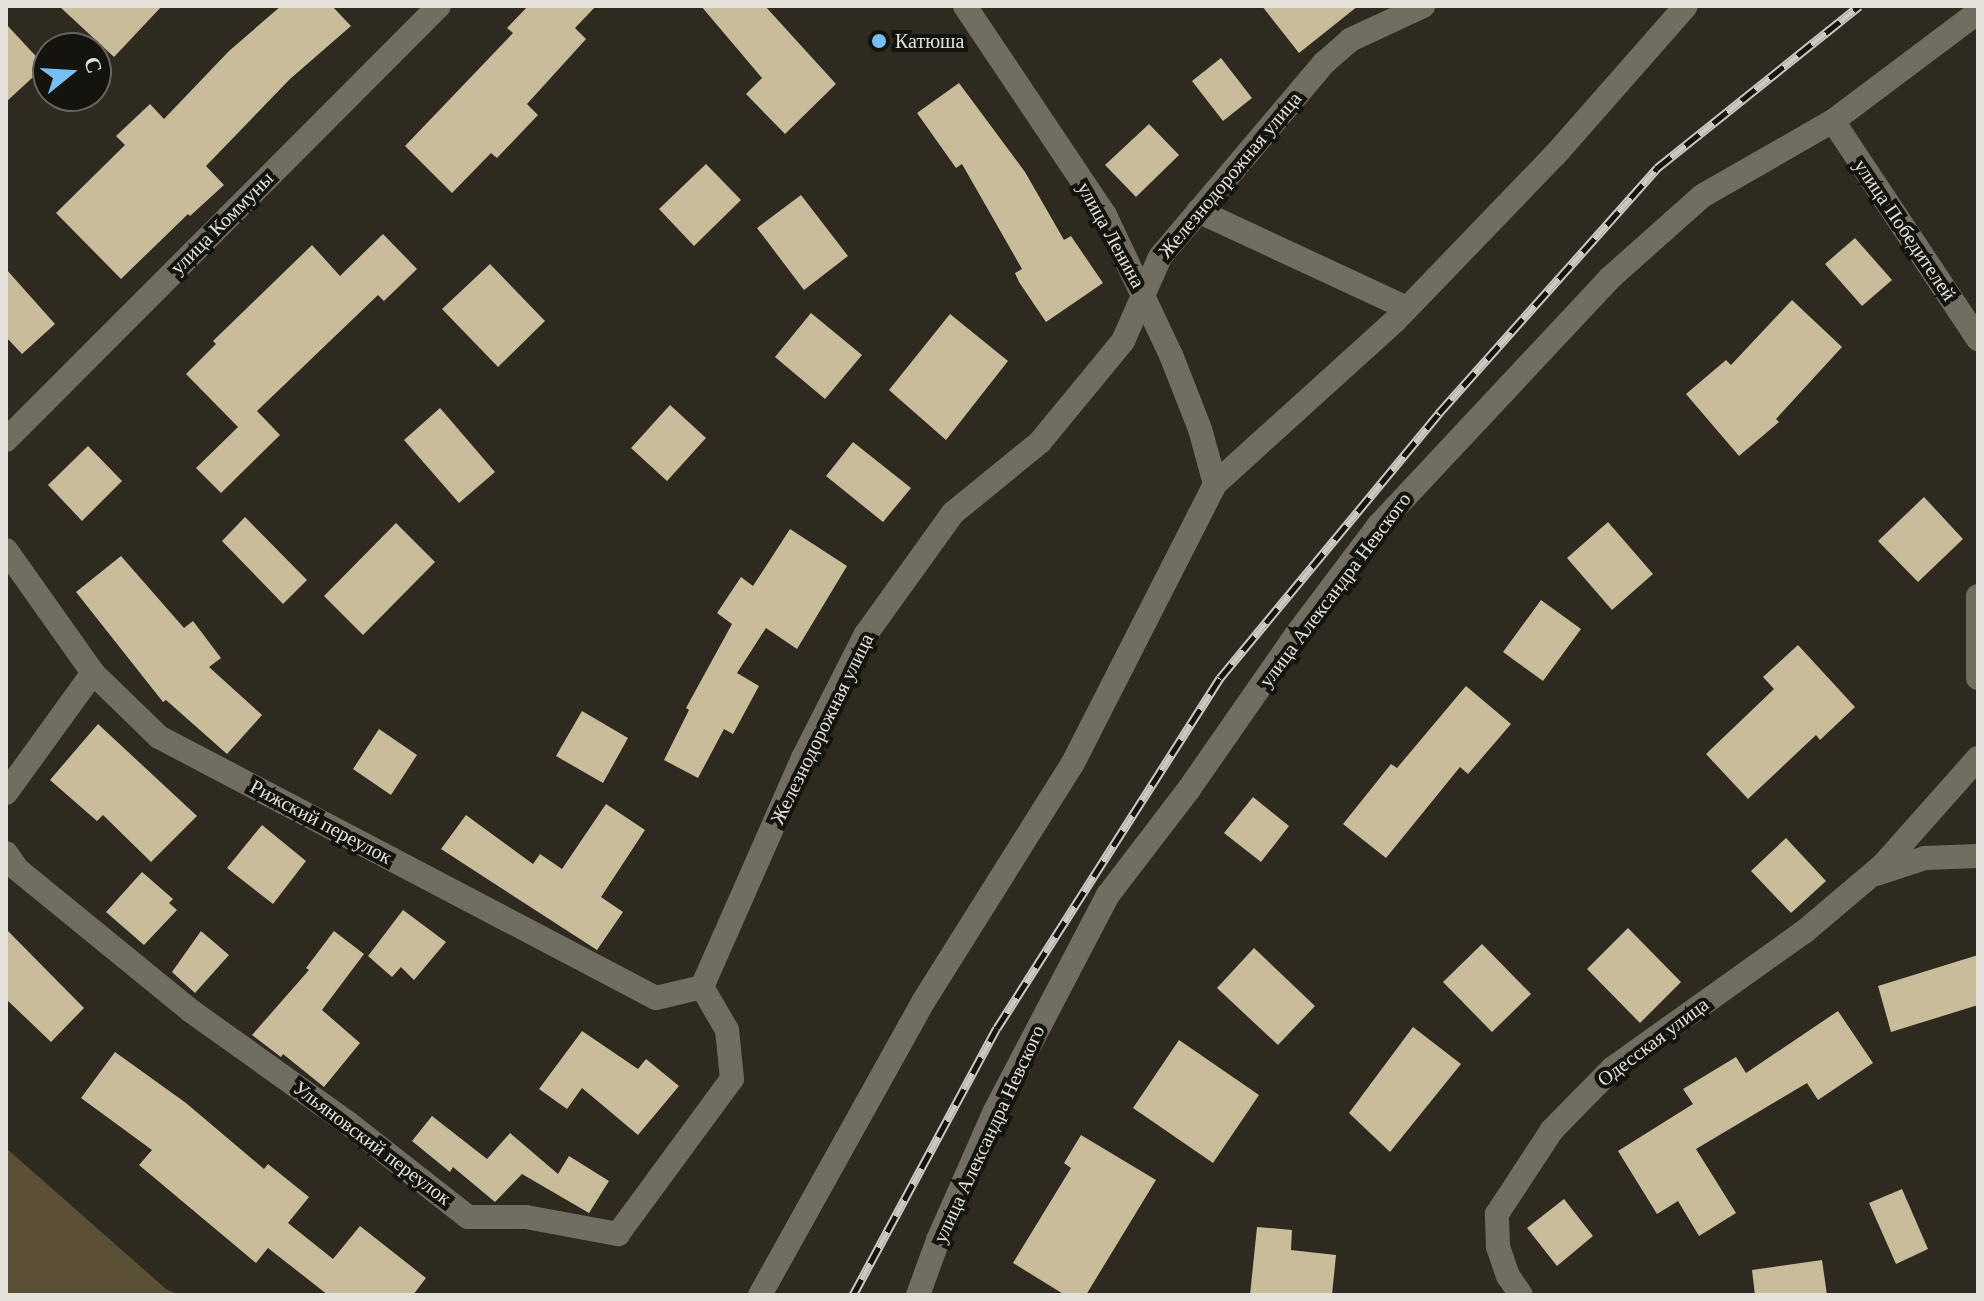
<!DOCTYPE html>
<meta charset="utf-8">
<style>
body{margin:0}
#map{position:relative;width:1984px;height:1301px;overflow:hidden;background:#2e2a20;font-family:Georgia,serif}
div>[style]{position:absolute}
.green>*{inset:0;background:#5b5035}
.building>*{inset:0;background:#c9bc9a}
.minor>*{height:24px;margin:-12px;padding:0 12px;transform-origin:12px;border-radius:12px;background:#726d61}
.rail>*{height:9px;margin-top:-4.5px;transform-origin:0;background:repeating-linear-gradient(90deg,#15130e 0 18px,#cbc8c1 0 36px);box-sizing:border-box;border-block:2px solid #cbc8c1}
.dots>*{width:22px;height:22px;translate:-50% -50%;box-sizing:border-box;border:4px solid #15130e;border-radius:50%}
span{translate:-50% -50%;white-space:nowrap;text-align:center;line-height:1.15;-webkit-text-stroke:8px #15130e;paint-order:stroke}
.poi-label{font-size:20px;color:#e4e1da}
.left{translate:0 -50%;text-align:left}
.street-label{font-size:20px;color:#e4e1da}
.frame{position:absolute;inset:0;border:8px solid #e4e1da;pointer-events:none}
.north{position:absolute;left:32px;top:32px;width:80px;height:80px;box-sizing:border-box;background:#15130e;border:2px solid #686560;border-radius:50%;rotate:72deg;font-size:22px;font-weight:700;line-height:32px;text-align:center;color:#e4e1da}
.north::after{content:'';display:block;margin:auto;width:28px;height:36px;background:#74c0f6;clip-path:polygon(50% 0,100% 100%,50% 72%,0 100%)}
</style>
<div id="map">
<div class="green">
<div style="clip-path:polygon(6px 1148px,166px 1289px,179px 1295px,6px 1295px)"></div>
</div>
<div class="building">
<div style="clip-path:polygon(59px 6px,162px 6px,114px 57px)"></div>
<div style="clip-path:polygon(281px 6px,332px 6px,351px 26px,290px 79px,206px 166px,224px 185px,190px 216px,188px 214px,121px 279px,56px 213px,125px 145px,116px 136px,150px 104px,164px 119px,229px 51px)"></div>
<div style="clip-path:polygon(528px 6px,596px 6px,575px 28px,586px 39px,527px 104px,538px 115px,497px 158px,491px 153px,452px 193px,405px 146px,513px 33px,507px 28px)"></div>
<div style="clip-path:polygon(701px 6px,765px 6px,836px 84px,785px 134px,746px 94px,762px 78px)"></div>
<div style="clip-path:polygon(1262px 6px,1358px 6px,1299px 53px)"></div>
<div style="clip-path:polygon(6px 24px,45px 66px,6px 102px)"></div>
<div style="clip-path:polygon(1221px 58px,1252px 98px,1223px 121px,1192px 81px)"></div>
<div style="clip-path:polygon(959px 83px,1025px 172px,1064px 240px,1071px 236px,1103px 283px,1046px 322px,1019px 282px,1015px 273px,1022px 269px,962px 164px,956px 168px,917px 113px)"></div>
<div style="clip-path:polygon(1149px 124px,1179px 155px,1136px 197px,1105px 165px)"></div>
<div style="clip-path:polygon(706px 164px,741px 200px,694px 246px,659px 209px)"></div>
<div style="clip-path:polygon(801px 195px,848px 256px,804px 290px,757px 228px)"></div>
<div style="clip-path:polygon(383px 234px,417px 269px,384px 301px,378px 295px,257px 411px,280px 435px,221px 493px,196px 468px,238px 427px,186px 374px,216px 344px,213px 341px,312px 245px,340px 276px)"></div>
<div style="clip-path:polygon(1855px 238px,1892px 280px,1862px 306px,1825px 264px)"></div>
<div style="clip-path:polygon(490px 264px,545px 321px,498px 367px,442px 309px)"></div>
<div style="clip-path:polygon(6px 269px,55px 324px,22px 354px,6px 337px)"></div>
<div style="clip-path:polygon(1792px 300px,1842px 347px,1776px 419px,1779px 422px,1739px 456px,1686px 394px,1726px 360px,1731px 365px)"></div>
<div style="clip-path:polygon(811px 313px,862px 355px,825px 399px,775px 357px)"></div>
<div style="clip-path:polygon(950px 314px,1008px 361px,946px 440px,889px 390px)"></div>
<div style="clip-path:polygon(670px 405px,706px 438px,667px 481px,631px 448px)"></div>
<div style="clip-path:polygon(440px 408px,495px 472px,459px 503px,404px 440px)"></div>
<div style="clip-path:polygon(853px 442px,911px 488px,883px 522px,826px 476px)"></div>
<div style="clip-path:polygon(88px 446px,122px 481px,82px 521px,48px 485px)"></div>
<div style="clip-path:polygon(1924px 497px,1963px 539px,1918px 582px,1878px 541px)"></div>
<div style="clip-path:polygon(245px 517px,307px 580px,283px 604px,222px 541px)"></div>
<div style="clip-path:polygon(1608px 522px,1653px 574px,1612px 610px,1567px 558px)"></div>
<div style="clip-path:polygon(396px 523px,435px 562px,363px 635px,324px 596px)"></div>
<div style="clip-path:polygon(790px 529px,847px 566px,797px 649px,766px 628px,737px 673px,759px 686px,733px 734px,724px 729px,698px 778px,664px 760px,689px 710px,686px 708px,732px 624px,717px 613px,741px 577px,753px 586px)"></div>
<div style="clip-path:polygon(121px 556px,184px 628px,193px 621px,221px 658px,209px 667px,262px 715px,227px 754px,166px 700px,163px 702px,76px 592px)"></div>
<div style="clip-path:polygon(1541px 600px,1581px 629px,1543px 681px,1503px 652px)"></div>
<div style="clip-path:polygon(1798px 645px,1855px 707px,1820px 740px,1816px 735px,1748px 799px,1706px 754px,1774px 689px,1763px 677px)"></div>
<div style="clip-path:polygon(1466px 686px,1511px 724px,1468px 774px,1460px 767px,1386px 858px,1343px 824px,1391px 764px,1397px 768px)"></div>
<div style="clip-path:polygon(582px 711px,628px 738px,603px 783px,556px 756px)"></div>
<div style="clip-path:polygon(98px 724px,197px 816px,151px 862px,103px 815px,97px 821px,50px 780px)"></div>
<div style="clip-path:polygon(379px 729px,417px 755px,391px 795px,353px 769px)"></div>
<div style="clip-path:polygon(1253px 797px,1289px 826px,1261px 862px,1224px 833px)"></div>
<div style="clip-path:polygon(606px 804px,645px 830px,601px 897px,623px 912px,597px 950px,441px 849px,466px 815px,533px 864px,540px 854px,562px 869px)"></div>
<div style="clip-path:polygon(262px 825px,306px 861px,273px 904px,227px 868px)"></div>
<div style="clip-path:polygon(1786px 838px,1826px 881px,1791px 913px,1751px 871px)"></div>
<div style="clip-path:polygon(142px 872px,173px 899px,169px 903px,177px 910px,144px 945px,106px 912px)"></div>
<div style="clip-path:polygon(403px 910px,446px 942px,414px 980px,401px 967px,392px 977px,368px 956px)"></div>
<div style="clip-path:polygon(1628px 928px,1681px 982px,1640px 1023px,1587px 969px)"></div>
<div style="clip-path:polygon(6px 929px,84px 1008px,51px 1042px,6px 999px)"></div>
<div style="clip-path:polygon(201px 931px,229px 955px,195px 993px,172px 972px)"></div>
<div style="clip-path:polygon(334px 931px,364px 954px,322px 1010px,360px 1043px,324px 1087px,283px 1054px,281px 1057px,252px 1035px,309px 970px,306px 968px)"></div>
<div style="clip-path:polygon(1482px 944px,1531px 994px,1492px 1032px,1443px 982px)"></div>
<div style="clip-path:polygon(1254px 948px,1315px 1006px,1278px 1045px,1217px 988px)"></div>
<div style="clip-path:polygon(1978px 955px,1978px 1005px,1891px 1032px,1878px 986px)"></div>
<div style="clip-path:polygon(1838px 1011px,1873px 1063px,1818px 1100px,1807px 1083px,1696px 1149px,1736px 1213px,1699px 1236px,1678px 1201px,1657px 1214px,1618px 1151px,1693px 1104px,1683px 1089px,1736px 1057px,1746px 1073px)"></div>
<div style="clip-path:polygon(1413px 1027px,1461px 1064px,1390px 1152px,1349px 1113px)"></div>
<div style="clip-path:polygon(582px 1031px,638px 1069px,646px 1059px,679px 1086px,638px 1135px,582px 1088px,567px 1109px,539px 1089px)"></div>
<div style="clip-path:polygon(1179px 1040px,1259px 1095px,1213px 1163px,1133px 1108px)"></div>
<div style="clip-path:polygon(115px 1052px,186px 1103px,264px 1169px,268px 1164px,309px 1197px,288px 1223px,333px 1259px,360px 1226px,426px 1278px,413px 1295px,328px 1295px,268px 1248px,256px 1263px,139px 1165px,152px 1150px,81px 1098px)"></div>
<div style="clip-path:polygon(432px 1116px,487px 1159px,510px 1133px,558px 1174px,569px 1156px,609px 1181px,589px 1213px,522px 1174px,495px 1202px,453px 1167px,450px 1172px,412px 1141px)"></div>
<div style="clip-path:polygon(1081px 1135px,1156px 1180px,1086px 1295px,1065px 1295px,1013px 1263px,1071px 1168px,1064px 1163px)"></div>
<div style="clip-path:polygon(1902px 1189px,1928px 1249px,1896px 1264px,1869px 1203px)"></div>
<div style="clip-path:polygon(1564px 1199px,1593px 1236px,1557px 1266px,1527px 1228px)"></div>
<div style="clip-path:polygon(1257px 1227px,1292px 1230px,1291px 1250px,1336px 1255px,1332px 1295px,1250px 1295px)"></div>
<div style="clip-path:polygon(1822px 1260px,1827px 1295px,1755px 1295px,1752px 1270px)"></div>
</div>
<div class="minor">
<div style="left:965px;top:6px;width:252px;rotate:56.2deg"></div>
<div style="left:1105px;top:215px;width:155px;rotate:64.8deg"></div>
<div style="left:1171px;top:355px;width:79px;rotate:68.6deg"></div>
<div style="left:1200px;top:429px;width:57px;rotate:74.7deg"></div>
<div style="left:1833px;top:121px;width:262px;rotate:56.4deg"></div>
<div style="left:1198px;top:211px;width:230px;rotate:24.9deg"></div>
<div style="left:6px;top:440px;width:613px;rotate:-45.07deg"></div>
<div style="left:6px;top:550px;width:151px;rotate:54.7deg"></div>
<div style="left:93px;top:673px;width:92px;rotate:44.1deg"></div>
<div style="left:159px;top:737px;width:561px;rotate:27.71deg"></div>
<div style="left:656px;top:998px;width:47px;rotate:-13.4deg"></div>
<div style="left:1978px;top:596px;width:82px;rotate:90deg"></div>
<div style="left:6px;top:793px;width:148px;rotate:-54.1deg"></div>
<div style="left:6px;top:853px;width:19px;rotate:55deg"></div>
<div style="left:17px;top:869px;width:225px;rotate:39.2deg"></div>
<div style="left:191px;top:1011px;width:193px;rotate:35.5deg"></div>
<div style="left:348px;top:1123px;width:152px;rotate:38.1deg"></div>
<div style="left:468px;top:1217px;width:58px"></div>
<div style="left:526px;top:1217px;width:94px;rotate:10.5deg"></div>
<div style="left:618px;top:1234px;width:192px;rotate:-53.7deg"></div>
<div style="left:732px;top:1079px;width:49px;rotate:-95.8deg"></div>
<div style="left:727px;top:1030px;width:50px;rotate:-120.2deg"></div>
<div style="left:1876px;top:874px;width:52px;rotate:-18.1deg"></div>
<div style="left:1925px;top:858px;width:53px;rotate:-2.2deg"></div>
<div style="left:702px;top:987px;width:250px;rotate:-66.2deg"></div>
<div style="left:803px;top:758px;width:139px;rotate:-63.1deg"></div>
<div style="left:866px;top:634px;width:149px;rotate:-54.3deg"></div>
<div style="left:953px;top:513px;width:112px;rotate:-39.2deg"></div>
<div style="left:1040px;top:442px;width:131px;rotate:-50.6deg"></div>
<div style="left:1123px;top:341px;width:92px;rotate:-66.2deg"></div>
<div style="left:1160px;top:257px;width:254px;rotate:-49.8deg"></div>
<div style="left:1324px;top:63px;width:35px;rotate:-41deg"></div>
<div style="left:1350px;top:40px;width:81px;rotate:-25deg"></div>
<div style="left:760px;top:1295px;width:335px;rotate:-60.9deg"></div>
<div style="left:923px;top:1002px;width:282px;rotate:-57.9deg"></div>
<div style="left:1073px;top:763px;width:313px;rotate:-63deg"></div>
<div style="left:1215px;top:484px;width:243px;rotate:-42.2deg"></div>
<div style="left:1395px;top:321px;width:231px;rotate:-46.1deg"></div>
<div style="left:1555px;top:155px;width:198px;rotate:-48.7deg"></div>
<div style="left:918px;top:1295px;width:59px;rotate:-70deg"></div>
<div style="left:938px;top:1240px;width:141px;rotate:-66.2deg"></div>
<div style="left:995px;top:1111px;width:244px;rotate:-62.4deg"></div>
<div style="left:1108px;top:895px;width:133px;rotate:-52.6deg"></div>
<div style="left:1189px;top:789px;width:188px;rotate:-55.2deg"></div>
<div style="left:1296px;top:635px;width:136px;rotate:-53deg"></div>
<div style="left:1378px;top:526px;width:340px;rotate:-46.9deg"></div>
<div style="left:1610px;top:278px;width:123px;rotate:-41.7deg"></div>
<div style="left:1702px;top:196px;width:151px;rotate:-29.8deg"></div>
<div style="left:1833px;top:121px;width:181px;rotate:-36.9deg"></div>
<div style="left:1521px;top:1295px;width:23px;rotate:-124deg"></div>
<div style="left:1508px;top:1276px;width:31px;rotate:-109deg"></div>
<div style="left:1498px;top:1247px;width:33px;rotate:-92deg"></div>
<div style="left:1497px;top:1214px;width:100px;rotate:-56.8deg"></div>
<div style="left:1552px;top:1130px;width:87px;rotate:-45.5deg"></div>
<div style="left:1613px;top:1068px;width:234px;rotate:-35.5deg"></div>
<div style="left:1804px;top:932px;width:104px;rotate:-40.3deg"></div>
<div style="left:1883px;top:865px;width:143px;rotate:-48.4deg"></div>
</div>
<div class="rail">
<div style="left:853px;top:1295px;width:303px;rotate:-61.7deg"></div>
<div style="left:997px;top:1028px;width:415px;rotate:-57.5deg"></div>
<div style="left:1220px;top:678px;width:344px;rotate:-50.4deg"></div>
<div style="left:1439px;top:413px;width:328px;rotate:-48.3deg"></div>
<div style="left:1657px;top:168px;width:259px;rotate:-38.7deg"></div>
</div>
<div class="dots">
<div style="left:879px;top:41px;background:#74c0f6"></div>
</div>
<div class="poi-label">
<span class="left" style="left:895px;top:41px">Катюша</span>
</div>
<div class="street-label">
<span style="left:1230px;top:175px;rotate:-50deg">Железнодорожная улица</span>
<span style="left:222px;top:223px;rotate:-45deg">улица Коммуны</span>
<span style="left:1905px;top:230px;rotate:56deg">улица Победителей</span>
<span style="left:1111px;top:235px;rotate:61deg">улица Ленина</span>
<span style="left:1335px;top:590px;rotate:-53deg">улица Александра Невского</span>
<span style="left:822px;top:729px;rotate:-64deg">Железнодорожная улица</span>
<span style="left:321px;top:822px;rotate:28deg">Рижский переулок</span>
<span style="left:1653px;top:1042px;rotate:-37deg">Одесская улица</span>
<span style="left:989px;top:1134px;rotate:-65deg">улица Александра Невского</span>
<span style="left:372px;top:1143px;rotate:37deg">Ульяновский переулок</span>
</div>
<div class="frame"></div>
<div class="north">С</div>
</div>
